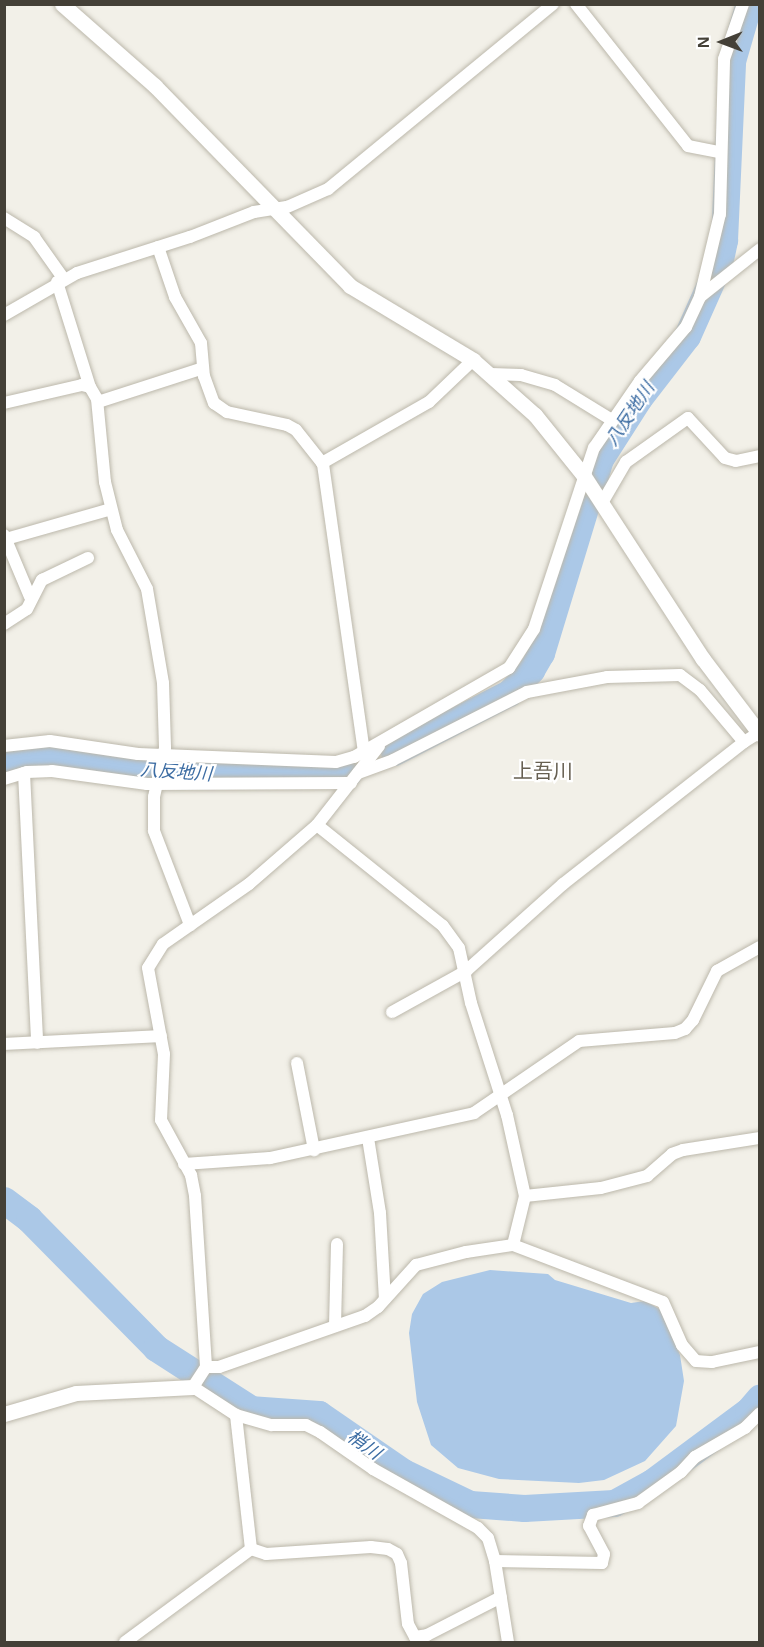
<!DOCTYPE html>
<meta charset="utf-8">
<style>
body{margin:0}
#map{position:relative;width:764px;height:1647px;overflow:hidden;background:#f2f0e8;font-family:Arial,"Noto Sans JP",sans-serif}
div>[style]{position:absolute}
.water>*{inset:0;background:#abc8e7}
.river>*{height:27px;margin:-13.5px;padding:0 13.5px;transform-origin:13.5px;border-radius:13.5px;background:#abc8e7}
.roads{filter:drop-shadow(0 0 2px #bcb8ab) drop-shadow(0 0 2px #bcb8ab)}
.minor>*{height:12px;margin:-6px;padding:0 6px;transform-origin:6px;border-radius:6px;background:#fff}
.tertiary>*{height:15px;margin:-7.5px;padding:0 7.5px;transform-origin:7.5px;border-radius:7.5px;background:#fff}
span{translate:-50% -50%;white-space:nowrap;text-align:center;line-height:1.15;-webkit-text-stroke:4.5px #fff;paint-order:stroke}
.water-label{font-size:18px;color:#3d6da3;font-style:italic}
.quarter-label{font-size:20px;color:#665f50}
.frame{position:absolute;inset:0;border:6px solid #444037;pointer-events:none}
.north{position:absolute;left:692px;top:12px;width:60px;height:60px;-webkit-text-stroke:4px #fff;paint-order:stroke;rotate:269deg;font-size:16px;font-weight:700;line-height:24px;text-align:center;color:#444037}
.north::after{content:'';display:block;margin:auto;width:21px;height:27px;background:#444037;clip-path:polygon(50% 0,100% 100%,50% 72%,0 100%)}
</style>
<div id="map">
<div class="water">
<div style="clip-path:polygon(490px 1270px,548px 1274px,555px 1280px,631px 1303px,645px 1301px,661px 1310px,680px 1355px,684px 1381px,676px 1426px,645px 1461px,604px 1480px,579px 1483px,499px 1479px,458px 1468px,431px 1445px,417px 1402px,409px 1333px,412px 1314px,423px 1294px,442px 1282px)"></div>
</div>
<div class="river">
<div style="left:394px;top:752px;width:129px;rotate:-27.2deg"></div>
<div style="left:509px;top:693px;width:32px;rotate:-46deg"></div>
<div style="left:531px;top:670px;width:20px;rotate:-60deg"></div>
<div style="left:541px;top:653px;width:203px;rotate:-73.1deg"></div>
<div style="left:600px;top:459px;width:72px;rotate:-57.4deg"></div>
<div style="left:639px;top:398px;width:78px;rotate:-52.3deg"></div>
<div style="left:687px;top:336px;width:79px;rotate:-66deg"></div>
<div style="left:719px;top:264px;width:25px;rotate:-78deg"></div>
<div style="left:724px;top:240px;width:179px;rotate:-87.4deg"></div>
<div style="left:732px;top:61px;width:57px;rotate:-73.8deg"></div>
<div style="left:4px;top:764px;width:41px;rotate:-9.9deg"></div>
<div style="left:44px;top:757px;width:141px;rotate:7.7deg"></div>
<div style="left:184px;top:776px;width:164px;rotate:-1deg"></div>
<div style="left:4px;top:1200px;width:31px;rotate:37deg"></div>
<div style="left:29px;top:1219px;width:181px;rotate:45.4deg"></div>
<div style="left:156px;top:1348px;width:113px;rotate:32.7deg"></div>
<div style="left:251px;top:1409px;width:68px;rotate:4.2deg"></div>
<div style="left:319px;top:1414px;width:102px;rotate:34.6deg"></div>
<div style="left:403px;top:1472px;width:74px;rotate:25.5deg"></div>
<div style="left:470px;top:1504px;width:54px;rotate:4.2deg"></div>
<div style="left:524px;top:1508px;width:90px;rotate:-3.2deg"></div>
<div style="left:614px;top:1503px;width:43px;rotate:-28.9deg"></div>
<div style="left:652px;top:1482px;width:119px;rotate:-36.5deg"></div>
<div style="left:748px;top:1411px;width:18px;rotate:-49deg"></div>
</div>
<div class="roads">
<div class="minor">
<div style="left:576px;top:4px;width:181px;rotate:51.7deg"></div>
<div style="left:688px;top:146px;width:33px;rotate:11deg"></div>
<div style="left:4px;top:218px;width:36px;rotate:32deg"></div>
<div style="left:34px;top:237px;width:50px;rotate:54.7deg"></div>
<div style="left:158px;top:247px;width:53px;rotate:71.2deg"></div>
<div style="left:175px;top:297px;width:53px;rotate:60.5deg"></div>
<div style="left:201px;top:343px;width:33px;rotate:85deg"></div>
<div style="left:204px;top:376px;width:29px;rotate:70deg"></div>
<div style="left:214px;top:403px;width:16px;rotate:35deg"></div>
<div style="left:227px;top:412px;width:61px;rotate:12.2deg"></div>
<div style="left:287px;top:425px;width:10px;rotate:29deg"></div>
<div style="left:296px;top:430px;width:43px;rotate:51.5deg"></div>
<div style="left:323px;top:464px;width:290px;rotate:81.9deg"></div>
<div style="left:57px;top:282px;width:110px;rotate:72.6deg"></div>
<div style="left:701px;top:296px;width:75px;rotate:-38.5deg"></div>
<div style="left:4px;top:315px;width:84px;rotate:-29.9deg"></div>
<div style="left:77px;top:273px;width:119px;rotate:-17.7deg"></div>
<div style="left:190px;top:237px;width:69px;rotate:-21.3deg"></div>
<div style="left:254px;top:212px;width:33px;rotate:-9deg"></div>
<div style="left:287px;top:207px;width:45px;rotate:-23.7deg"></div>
<div style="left:328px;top:189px;width:291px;rotate:-39.4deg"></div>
<div style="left:491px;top:374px;width:30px;rotate:2deg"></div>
<div style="left:521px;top:375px;width:35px;rotate:16deg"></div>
<div style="left:555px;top:385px;width:67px;rotate:31.6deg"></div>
<div style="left:98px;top:402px;width:110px;rotate:-17.9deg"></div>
<div style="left:4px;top:403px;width:80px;rotate:-13deg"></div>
<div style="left:82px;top:385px;width:8px;rotate:14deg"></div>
<div style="left:90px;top:387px;width:14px;rotate:60deg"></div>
<div style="left:97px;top:399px;width:83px;rotate:84.5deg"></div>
<div style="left:105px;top:482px;width:49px;rotate:76deg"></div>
<div style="left:117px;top:530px;width:66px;rotate:63deg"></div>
<div style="left:147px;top:589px;width:95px;rotate:80.3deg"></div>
<div style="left:163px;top:683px;width:65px;rotate:88.2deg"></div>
<div style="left:165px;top:748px;width:50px;rotate:102.7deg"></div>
<div style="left:154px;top:797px;width:34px;rotate:90deg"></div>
<div style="left:154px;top:831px;width:101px;rotate:69deg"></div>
<div style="left:322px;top:463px;width:123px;rotate:-29.7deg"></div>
<div style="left:429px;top:402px;width:61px;rotate:-43.7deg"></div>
<div style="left:602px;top:503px;width:48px;rotate:-59.7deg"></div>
<div style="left:626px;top:462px;width:76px;rotate:-35.4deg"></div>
<div style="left:688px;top:418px;width:54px;rotate:47.2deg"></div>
<div style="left:725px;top:458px;width:11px;rotate:15deg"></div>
<div style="left:736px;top:461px;width:25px;rotate:-12deg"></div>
<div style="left:4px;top:535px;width:67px;rotate:67.2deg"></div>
<div style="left:6px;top:539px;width:109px;rotate:-15.9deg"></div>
<div style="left:4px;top:624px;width:27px;rotate:-33deg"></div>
<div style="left:27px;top:609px;width:33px;rotate:-63deg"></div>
<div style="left:42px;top:580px;width:51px;rotate:-25.6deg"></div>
<div style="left:4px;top:746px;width:46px;rotate:-6.2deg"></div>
<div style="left:50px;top:741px;width:89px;rotate:8.4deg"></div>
<div style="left:138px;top:754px;width:198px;rotate:2.3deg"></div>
<div style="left:336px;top:762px;width:19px;rotate:-16deg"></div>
<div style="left:354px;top:757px;width:179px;rotate:-29.9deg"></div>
<div style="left:509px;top:668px;width:46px;rotate:-57.3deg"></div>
<div style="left:534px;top:629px;width:191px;rotate:-71.7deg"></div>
<div style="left:594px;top:448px;width:81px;rotate:-55.5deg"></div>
<div style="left:640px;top:381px;width:71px;rotate:-49.6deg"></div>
<div style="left:686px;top:327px;width:33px;rotate:-65deg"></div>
<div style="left:700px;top:297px;width:85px;rotate:-76.5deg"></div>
<div style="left:720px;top:214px;width:155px;rotate:-88.5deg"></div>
<div style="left:724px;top:59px;width:58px;rotate:-70.9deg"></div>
<div style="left:379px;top:746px;width:100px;rotate:128.1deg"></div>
<div style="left:317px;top:825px;width:90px;rotate:139.1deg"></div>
<div style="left:249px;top:884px;width:105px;rotate:145.1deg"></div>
<div style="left:163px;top:944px;width:28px;rotate:122deg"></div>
<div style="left:148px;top:968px;width:87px;rotate:79.5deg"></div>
<div style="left:164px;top:1054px;width:66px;rotate:92.6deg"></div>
<div style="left:161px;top:1120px;width:63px;rotate:61.4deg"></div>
<div style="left:191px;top:1175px;width:21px;rotate:79deg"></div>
<div style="left:195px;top:1196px;width:171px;rotate:86.3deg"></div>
<div style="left:206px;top:1367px;width:24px;rotate:123deg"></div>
<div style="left:193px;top:1387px;width:51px;rotate:33.1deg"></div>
<div style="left:236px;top:1415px;width:37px;rotate:16deg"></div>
<div style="left:272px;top:1425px;width:34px"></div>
<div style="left:306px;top:1425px;width:16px;rotate:27deg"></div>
<div style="left:320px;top:1432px;width:65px;rotate:34.9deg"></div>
<div style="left:373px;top:1469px;width:120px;rotate:29.3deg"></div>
<div style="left:478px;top:1528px;width:14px;rotate:45deg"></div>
<div style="left:488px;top:1538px;width:24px;rotate:73deg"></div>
<div style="left:495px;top:1561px;width:82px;rotate:80.9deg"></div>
<div style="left:24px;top:773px;width:270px;rotate:87.2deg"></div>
<div style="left:358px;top:773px;width:37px;rotate:-20deg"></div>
<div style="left:393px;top:760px;width:150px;rotate:-26.9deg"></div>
<div style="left:527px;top:692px;width:81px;rotate:-10.6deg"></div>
<div style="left:607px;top:677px;width:73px;rotate:-1.6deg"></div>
<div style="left:680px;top:675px;width:25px;rotate:37deg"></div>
<div style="left:700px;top:690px;width:68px;rotate:49.8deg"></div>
<div style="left:744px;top:742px;width:19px;rotate:-32deg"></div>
<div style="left:4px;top:779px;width:24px;rotate:-17deg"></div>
<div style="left:27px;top:772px;width:25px;rotate:-2deg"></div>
<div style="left:52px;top:771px;width:96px;rotate:7.8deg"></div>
<div style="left:147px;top:784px;width:204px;rotate:-0.3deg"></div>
<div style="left:317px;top:825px;width:161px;rotate:38.7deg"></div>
<div style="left:443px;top:926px;width:27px;rotate:54deg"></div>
<div style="left:459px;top:948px;width:56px;rotate:77.7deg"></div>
<div style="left:471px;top:1003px;width:118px;rotate:72.2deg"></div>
<div style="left:507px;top:1115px;width:83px;rotate:77.5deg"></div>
<div style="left:392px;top:1012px;width:85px;rotate:-29deg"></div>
<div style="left:466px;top:971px;width:130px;rotate:-41.9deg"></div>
<div style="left:563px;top:884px;width:230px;rotate:-38.1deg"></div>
<div style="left:4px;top:1044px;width:157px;rotate:-2.9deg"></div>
<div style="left:297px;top:1063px;width:89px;rotate:78.9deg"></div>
<div style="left:368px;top:1138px;width:76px;rotate:80.9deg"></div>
<div style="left:380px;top:1213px;width:86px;rotate:86.7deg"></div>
<div style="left:184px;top:1164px;width:86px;rotate:-4deg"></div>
<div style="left:270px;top:1158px;width:209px;rotate:-12.4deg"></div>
<div style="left:474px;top:1113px;width:127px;rotate:-34.4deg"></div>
<div style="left:579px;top:1041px;width:96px;rotate:-4.8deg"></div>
<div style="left:675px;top:1033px;width:11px;rotate:-22deg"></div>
<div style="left:685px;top:1029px;width:12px;rotate:-48deg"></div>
<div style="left:693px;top:1020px;width:55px;rotate:-63.9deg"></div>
<div style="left:717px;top:971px;width:49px;rotate:-29.2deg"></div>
<div style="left:513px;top:1245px;width:160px;rotate:20.8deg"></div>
<div style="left:663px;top:1302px;width:47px;rotate:66.2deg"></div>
<div style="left:682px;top:1345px;width:21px;rotate:49deg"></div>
<div style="left:696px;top:1361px;width:16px;rotate:4deg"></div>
<div style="left:712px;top:1362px;width:49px;rotate:-11.8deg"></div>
<div style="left:335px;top:1326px;width:82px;rotate:-88.6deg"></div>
<div style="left:206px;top:1367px;width:13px"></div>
<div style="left:219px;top:1367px;width:155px;rotate:-19.3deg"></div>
<div style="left:365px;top:1316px;width:16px;rotate:-35deg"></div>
<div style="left:378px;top:1307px;width:57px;rotate:-47.9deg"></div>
<div style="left:416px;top:1265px;width:52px;rotate:-14.6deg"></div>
<div style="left:466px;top:1252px;width:48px;rotate:-8.5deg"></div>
<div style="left:513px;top:1245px;width:50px;rotate:-76.2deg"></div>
<div style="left:525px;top:1196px;width:76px;rotate:-6deg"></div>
<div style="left:601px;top:1188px;width:48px;rotate:-14.6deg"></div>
<div style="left:647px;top:1176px;width:33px;rotate:-41deg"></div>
<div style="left:672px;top:1154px;width:12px;rotate:-20deg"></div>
<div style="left:683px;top:1150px;width:78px;rotate:-8.9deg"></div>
<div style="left:251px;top:1549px;width:16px;rotate:18deg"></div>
<div style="left:266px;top:1554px;width:105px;rotate:-3.8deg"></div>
<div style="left:371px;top:1547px;width:17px;rotate:7deg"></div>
<div style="left:388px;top:1549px;width:10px;rotate:29deg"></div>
<div style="left:397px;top:1554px;width:10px;rotate:66deg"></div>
<div style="left:401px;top:1563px;width:61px;rotate:83.5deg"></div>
<div style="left:408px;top:1624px;width:15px;rotate:62deg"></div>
<div style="left:415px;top:1637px;width:12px;rotate:-9deg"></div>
<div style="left:427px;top:1635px;width:83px;rotate:-27.2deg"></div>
<div style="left:495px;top:1561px;width:107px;rotate:1.1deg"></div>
<div style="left:602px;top:1563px;width:9px;rotate:-77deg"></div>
<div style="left:604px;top:1554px;width:32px;rotate:-118deg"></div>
<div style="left:589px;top:1526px;width:12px;rotate:-70deg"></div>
<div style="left:593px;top:1515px;width:47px;rotate:-14.9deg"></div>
<div style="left:638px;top:1503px;width:53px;rotate:-35.8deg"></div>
<div style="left:681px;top:1472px;width:21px;rotate:-47deg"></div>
<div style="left:695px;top:1457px;width:58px;rotate:-30.1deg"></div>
<div style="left:745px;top:1428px;width:21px;rotate:-45deg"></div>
<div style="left:125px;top:1642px;width:157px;rotate:-36.4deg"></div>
<div style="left:251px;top:1549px;width:135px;rotate:-96.4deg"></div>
</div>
<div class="tertiary">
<div style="left:62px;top:4px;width:124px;rotate:41.4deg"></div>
<div style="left:155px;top:86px;width:279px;rotate:45.7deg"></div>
<div style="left:350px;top:286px;width:144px;rotate:31deg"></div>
<div style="left:473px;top:360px;width:83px;rotate:41.6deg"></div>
<div style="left:535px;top:415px;width:78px;rotate:51.2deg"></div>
<div style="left:584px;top:476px;width:218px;rotate:57deg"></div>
<div style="left:703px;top:659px;width:94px;rotate:52.8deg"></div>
<div style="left:4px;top:1414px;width:75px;rotate:-16.3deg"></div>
<div style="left:76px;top:1393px;width:117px;rotate:-2.9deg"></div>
</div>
</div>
<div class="water-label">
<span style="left:630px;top:414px;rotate:-56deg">八反地川</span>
<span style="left:176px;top:772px;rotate:4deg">八反地川</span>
<span style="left:364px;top:1445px;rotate:35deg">梢川</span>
</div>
<div class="quarter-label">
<span style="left:543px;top:771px">上吾川</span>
</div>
<div class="frame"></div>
<div class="north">N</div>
</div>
